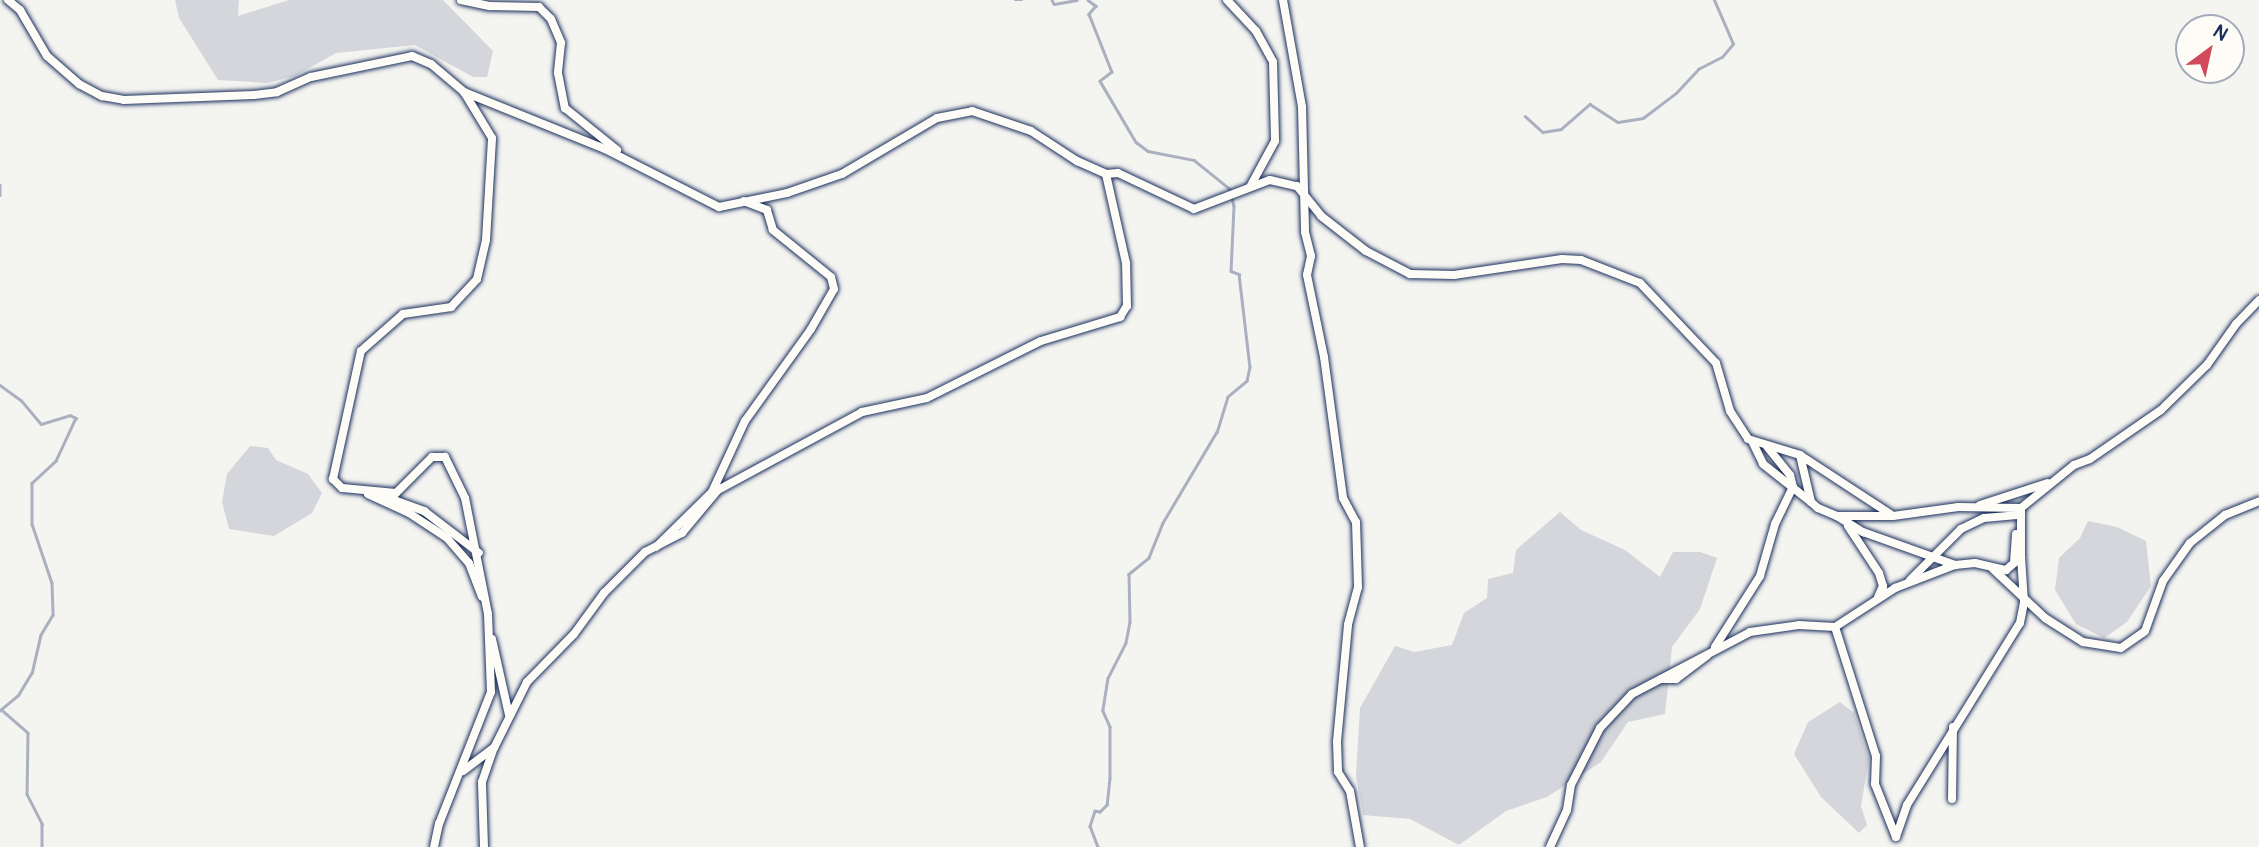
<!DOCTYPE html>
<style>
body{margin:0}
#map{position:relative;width:2259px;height:847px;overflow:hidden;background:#f4f4f1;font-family:Pangolin,sans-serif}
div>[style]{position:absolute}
.green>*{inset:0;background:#d4d6db}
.stream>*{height:2.5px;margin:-1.25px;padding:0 1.25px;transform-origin:1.25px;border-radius:1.25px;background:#aab0bf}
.roads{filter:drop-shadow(0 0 2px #1b2f5e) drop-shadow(0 0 2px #1b2f5e)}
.street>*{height:8px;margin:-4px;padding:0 4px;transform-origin:4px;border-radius:4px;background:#fdfcf7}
span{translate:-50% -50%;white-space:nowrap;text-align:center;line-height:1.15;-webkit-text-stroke:5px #fdfcf7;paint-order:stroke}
.north{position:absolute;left:2175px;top:14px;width:70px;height:70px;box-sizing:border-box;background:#fdfcf7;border:2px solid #a3aaba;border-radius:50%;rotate:33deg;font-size:19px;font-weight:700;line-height:28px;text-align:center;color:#1b2f5e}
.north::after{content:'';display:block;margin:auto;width:24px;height:32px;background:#d1495b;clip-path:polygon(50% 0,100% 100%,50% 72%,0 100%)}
</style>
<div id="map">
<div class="green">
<div style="clip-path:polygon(175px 0,239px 0,238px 16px,289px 0,443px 0,493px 51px,487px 77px,473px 77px,415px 45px,336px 53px,295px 76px,267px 83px,218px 80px,179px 18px)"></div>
<div style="clip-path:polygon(250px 446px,268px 448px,276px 460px,308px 474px,322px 493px,312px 513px,274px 536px,229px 529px,222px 502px,227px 474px)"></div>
<div style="clip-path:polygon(1560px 512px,1581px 530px,1625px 550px,1660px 577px,1673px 552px,1700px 552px,1717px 558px,1700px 609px,1672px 647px,1665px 714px,1628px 722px,1601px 762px,1547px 797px,1506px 811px,1459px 845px,1410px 819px,1363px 815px,1356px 776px,1360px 708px,1395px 646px,1414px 652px,1452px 645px,1464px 613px,1487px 598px,1488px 579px,1513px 573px,1516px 550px)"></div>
<div style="clip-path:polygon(2088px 521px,2117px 527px,2146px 541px,2151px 586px,2127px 622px,2104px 638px,2076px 624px,2055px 590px,2059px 558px,2080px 538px)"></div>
<div style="clip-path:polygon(1840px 702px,1854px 713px,1869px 759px,1861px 806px,1867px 825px,1859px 833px,1821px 797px,1794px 754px,1808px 722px)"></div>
</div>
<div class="stream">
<div style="left:1015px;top:0;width:7px"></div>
<div style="left:1052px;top:0;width:4px;rotate:63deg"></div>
<div style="left:1054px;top:4px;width:23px;rotate:-10deg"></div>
<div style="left:1088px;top:0;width:10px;rotate:37deg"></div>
<div style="left:1096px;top:6px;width:11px;rotate:131deg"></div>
<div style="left:1089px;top:14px;width:62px;rotate:68.4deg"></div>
<div style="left:1112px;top:72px;width:15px;rotate:143deg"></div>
<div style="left:1100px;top:81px;width:71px;rotate:59.5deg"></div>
<div style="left:1136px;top:142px;width:15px;rotate:37deg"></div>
<div style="left:1148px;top:151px;width:47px;rotate:11.1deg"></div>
<div style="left:1194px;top:160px;width:46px;rotate:38.9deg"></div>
<div style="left:1230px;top:189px;width:17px;rotate:77deg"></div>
<div style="left:1234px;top:206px;width:65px;rotate:92.6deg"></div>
<div style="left:1231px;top:271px;width:9px;rotate:21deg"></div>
<div style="left:1239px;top:274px;width:94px;rotate:83.3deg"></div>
<div style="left:1250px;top:367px;width:14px;rotate:102deg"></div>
<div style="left:1247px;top:381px;width:25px;rotate:140deg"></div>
<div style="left:1228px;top:397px;width:37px;rotate:107deg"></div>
<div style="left:1217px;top:432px;width:106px;rotate:120.7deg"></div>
<div style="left:1163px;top:523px;width:38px;rotate:112deg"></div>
<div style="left:1149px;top:558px;width:26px;rotate:141deg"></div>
<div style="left:1129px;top:574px;width:48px;rotate:88.8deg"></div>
<div style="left:1130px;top:622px;width:21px;rotate:101deg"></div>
<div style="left:1126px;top:643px;width:39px;rotate:117deg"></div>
<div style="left:1108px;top:678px;width:33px;rotate:99deg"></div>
<div style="left:1103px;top:711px;width:17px;rotate:66deg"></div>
<div style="left:1110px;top:727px;width:51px;rotate:90deg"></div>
<div style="left:1110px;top:778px;width:27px;rotate:96deg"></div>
<div style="left:1107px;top:805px;width:10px;rotate:135deg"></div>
<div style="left:1100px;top:812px;width:5px;rotate:-169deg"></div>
<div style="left:1095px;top:811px;width:16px;rotate:108deg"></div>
<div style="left:1090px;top:826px;width:22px;rotate:69deg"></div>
<div style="left:1525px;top:116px;width:24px;rotate:42deg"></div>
<div style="left:1543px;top:132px;width:18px;rotate:-9deg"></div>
<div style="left:1561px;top:129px;width:38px;rotate:-41deg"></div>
<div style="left:1590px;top:104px;width:33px;rotate:33deg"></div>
<div style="left:1618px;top:122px;width:25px;rotate:-9deg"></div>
<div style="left:1643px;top:118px;width:41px;rotate:-37.1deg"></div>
<div style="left:1676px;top:93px;width:33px;rotate:-47deg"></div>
<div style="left:1698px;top:69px;width:27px;rotate:-27deg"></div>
<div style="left:1722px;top:57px;width:17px;rotate:-50deg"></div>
<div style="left:1733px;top:44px;width:48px;rotate:-113.4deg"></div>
<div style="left:0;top:185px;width:10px;rotate:90deg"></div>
<div style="left:0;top:385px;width:26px;rotate:36deg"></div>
<div style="left:21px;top:400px;width:31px;rotate:50deg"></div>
<div style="left:41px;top:424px;width:30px;rotate:-17deg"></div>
<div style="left:70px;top:415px;width:7px;rotate:27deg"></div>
<div style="left:76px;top:418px;width:47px;rotate:114.9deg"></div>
<div style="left:56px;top:461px;width:33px;rotate:137deg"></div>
<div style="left:32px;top:483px;width:41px;rotate:90deg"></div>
<div style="left:32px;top:524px;width:62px;rotate:71.3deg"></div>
<div style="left:52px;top:583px;width:32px;rotate:88deg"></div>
<div style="left:53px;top:615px;width:23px;rotate:121deg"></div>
<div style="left:41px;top:635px;width:39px;rotate:103deg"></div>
<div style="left:32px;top:673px;width:26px;rotate:121deg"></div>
<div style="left:19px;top:695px;width:25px;rotate:140deg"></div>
<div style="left:3px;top:711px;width:33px;rotate:41deg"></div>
<div style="left:28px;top:733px;width:61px;rotate:90.9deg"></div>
<div style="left:27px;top:794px;width:34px;rotate:63deg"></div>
<div style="left:42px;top:824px;width:23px;rotate:90deg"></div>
</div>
<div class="roads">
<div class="street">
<div style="left:8px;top:0;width:16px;rotate:40deg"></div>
<div style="left:20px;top:10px;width:53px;rotate:59.6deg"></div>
<div style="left:47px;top:56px;width:43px;rotate:41.2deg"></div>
<div style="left:79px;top:84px;width:26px;rotate:28deg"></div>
<div style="left:102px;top:96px;width:22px;rotate:10deg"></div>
<div style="left:124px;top:100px;width:130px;rotate:-2.2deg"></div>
<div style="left:254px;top:95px;width:23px;rotate:-7deg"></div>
<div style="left:277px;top:92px;width:37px;rotate:-24deg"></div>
<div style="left:311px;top:77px;width:103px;rotate:-11.7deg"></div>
<div style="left:412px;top:56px;width:21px;rotate:23deg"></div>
<div style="left:431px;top:64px;width:43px;rotate:40.3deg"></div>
<div style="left:464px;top:92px;width:152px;rotate:22deg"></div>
<div style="left:605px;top:149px;width:128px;rotate:27deg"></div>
<div style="left:719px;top:207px;width:69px;rotate:-11.6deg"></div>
<div style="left:787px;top:193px;width:58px;rotate:-19.1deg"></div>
<div style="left:842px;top:174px;width:110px;rotate:-30.5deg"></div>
<div style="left:937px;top:118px;width:36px;rotate:-11deg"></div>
<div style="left:972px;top:111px;width:62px;rotate:18.7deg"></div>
<div style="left:1031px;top:131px;width:55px;rotate:33.1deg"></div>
<div style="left:1077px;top:161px;width:32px;rotate:24deg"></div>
<div style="left:1106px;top:174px;width:12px;rotate:-5deg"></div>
<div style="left:1118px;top:173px;width:84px;rotate:25.3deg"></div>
<div style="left:1194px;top:209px;width:81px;rotate:-20.9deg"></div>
<div style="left:1270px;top:180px;width:28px;rotate:13deg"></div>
<div style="left:1297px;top:186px;width:38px;rotate:51deg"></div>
<div style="left:1321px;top:216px;width:57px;rotate:37.9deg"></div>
<div style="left:1366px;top:251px;width:50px;rotate:27.6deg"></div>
<div style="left:1410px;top:274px;width:44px;rotate:1.3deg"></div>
<div style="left:1454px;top:275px;width:109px;rotate:-8.4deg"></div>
<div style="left:1562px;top:259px;width:19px;rotate:3deg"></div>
<div style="left:1581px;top:260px;width:63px;rotate:21.3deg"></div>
<div style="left:1640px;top:283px;width:110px;rotate:46.5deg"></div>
<div style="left:1716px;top:363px;width:50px;rotate:73.7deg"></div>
<div style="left:1730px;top:411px;width:33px;rotate:57deg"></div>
<div style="left:1748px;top:439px;width:54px;rotate:17.1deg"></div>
<div style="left:1800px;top:455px;width:48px;rotate:76.8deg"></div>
<div style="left:1811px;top:502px;width:9px;rotate:41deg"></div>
<div style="left:1818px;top:508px;width:21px;rotate:23deg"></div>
<div style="left:1837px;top:516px;width:56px"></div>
<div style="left:1893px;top:516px;width:66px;rotate:-7.9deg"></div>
<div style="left:1958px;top:507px;width:63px;rotate:0.9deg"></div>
<div style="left:461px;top:0;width:30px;rotate:12deg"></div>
<div style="left:490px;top:6px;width:49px;rotate:1.2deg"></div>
<div style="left:539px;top:7px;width:17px;rotate:45deg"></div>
<div style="left:551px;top:19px;width:26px;rotate:67deg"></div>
<div style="left:561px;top:43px;width:30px;rotate:96deg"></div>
<div style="left:558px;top:73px;width:36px;rotate:79deg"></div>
<div style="left:565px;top:108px;width:67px;rotate:38.9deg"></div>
<div style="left:1227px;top:0;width:42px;rotate:46.9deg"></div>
<div style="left:1256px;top:31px;width:35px;rotate:61deg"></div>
<div style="left:1273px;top:62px;width:79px;rotate:88.5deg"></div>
<div style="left:1275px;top:141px;width:52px;rotate:118.5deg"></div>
<div style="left:1283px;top:0;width:109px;rotate:79.9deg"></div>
<div style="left:1302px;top:107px;width:125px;rotate:88.6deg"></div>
<div style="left:1305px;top:232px;width:25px;rotate:76deg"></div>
<div style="left:1311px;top:256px;width:19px;rotate:102deg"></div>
<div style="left:1307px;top:275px;width:84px;rotate:78.3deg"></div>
<div style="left:1324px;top:357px;width:142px;rotate:82.3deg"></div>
<div style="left:1343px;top:498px;width:27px;rotate:62deg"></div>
<div style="left:1356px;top:522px;width:65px;rotate:88.2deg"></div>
<div style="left:1358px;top:587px;width:39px;rotate:105deg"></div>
<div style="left:1348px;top:625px;width:118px;rotate:95.4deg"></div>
<div style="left:1337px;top:742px;width:30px;rotate:88deg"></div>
<div style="left:1338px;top:772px;width:22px;rotate:58deg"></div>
<div style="left:1350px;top:791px;width:57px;rotate:79.9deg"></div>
<div style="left:1752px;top:441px;width:25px;rotate:64deg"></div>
<div style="left:1763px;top:464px;width:61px;rotate:38.4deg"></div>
<div style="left:1800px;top:455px;width:108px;rotate:33.2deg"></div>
<div style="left:368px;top:494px;width:45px;rotate:24.9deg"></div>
<div style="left:409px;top:513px;width:45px;rotate:33.3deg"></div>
<div style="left:447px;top:538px;width:33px;rotate:49deg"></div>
<div style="left:469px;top:563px;width:36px;rotate:69deg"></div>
<div style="left:383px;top:496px;width:44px;rotate:20.1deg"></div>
<div style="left:424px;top:511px;width:69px;rotate:37.4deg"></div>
<div style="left:1980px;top:505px;width:71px;rotate:-17.9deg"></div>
<div style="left:1837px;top:516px;width:31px;rotate:32deg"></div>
<div style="left:1863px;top:532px;width:98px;rotate:19.7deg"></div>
<div style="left:1848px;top:526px;width:56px;rotate:56.6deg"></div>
<div style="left:1879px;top:573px;width:14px;rotate:73deg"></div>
<div style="left:1883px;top:586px;width:12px;rotate:114deg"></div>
<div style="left:656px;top:547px;width:78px;rotate:-44.5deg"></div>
<div style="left:712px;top:492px;width:78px;rotate:-65.1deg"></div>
<div style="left:745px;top:421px;width:113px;rotate:-54.3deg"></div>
<div style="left:811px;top:329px;width:46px;rotate:-60.1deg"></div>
<div style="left:834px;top:289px;width:12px;rotate:-104deg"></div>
<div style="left:831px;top:277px;width:75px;rotate:-141deg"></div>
<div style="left:773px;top:230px;width:21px;rotate:-107deg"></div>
<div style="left:767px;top:210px;width:25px;rotate:-159deg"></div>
<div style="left:2014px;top:563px;width:29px;rotate:-86deg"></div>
<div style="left:1993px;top:569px;width:71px;rotate:43.3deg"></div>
<div style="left:2045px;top:618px;width:45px;rotate:32.3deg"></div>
<div style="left:2083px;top:642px;width:38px;rotate:9deg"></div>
<div style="left:2121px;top:648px;width:29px;rotate:-35deg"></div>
<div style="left:2145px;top:631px;width:53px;rotate:-70.2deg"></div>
<div style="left:2163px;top:581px;width:47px;rotate:-54.6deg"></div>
<div style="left:2190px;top:543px;width:45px;rotate:-38.7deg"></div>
<div style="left:2225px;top:515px;width:37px;rotate:-22deg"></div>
<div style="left:1910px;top:580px;width:72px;rotate:-45deg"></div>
<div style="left:1961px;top:529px;width:25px;rotate:-26deg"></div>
<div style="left:1984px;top:518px;width:36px;rotate:-5deg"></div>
<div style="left:1835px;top:627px;width:135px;rotate:72.4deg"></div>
<div style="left:1876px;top:756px;width:28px;rotate:92deg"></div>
<div style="left:1875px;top:784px;width:57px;rotate:68.4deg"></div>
<div style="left:492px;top:639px;width:78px;rotate:77.4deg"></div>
<div style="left:1715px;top:647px;width:84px;rotate:-57.6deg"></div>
<div style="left:1760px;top:576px;width:54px;rotate:-73.9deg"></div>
<div style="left:1775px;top:524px;width:41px;rotate:-64.1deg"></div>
<div style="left:1793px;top:487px;width:12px;rotate:-104deg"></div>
<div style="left:1790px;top:475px;width:36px;rotate:-129deg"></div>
<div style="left:1661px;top:679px;width:15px"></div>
<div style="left:1676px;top:679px;width:39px;rotate:-37deg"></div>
<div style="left:463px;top:771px;width:39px;rotate:-37deg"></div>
<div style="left:494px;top:748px;width:74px;rotate:-63.4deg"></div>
<div style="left:527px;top:682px;width:67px;rotate:-45.6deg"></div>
<div style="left:574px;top:634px;width:51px;rotate:-53.8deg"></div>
<div style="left:604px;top:593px;width:58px;rotate:-45deg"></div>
<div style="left:645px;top:552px;width:42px;rotate:-27.2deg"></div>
<div style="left:682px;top:533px;width:56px;rotate:-50.1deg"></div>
<div style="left:718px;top:490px;width:164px;rotate:-28.4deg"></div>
<div style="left:862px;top:412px;width:66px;rotate:-12.2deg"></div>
<div style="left:927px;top:398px;width:127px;rotate:-26.6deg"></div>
<div style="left:1041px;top:341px;width:83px;rotate:-16.9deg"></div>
<div style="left:1120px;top:317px;width:13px;rotate:-58deg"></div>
<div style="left:1127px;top:306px;width:43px;rotate:-91.3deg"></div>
<div style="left:1126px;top:263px;width:91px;rotate:-102.7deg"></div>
<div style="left:1952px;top:799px;width:72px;rotate:-89.2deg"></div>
<div style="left:1896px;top:837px;width:34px;rotate:-71deg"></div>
<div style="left:1907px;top:805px;width:214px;rotate:-58.2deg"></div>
<div style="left:2020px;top:623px;width:21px;rotate:-79deg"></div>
<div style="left:2024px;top:602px;width:45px;rotate:-93.8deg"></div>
<div style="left:434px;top:847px;width:24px;rotate:-78deg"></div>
<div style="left:439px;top:824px;width:142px;rotate:-68.5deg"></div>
<div style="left:491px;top:692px;width:78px;rotate:-92.2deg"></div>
<div style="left:488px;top:614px;width:118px;rotate:-101.2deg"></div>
<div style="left:465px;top:498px;width:46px;rotate:-116deg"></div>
<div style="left:445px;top:457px;width:13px;rotate:180deg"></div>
<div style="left:432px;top:457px;width:51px;rotate:135deg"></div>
<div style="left:396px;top:493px;width:54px;rotate:-174.7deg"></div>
<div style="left:342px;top:488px;width:13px;rotate:-135deg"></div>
<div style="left:333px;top:479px;width:131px;rotate:-77.7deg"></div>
<div style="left:361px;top:351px;width:56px;rotate:-41.4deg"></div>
<div style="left:403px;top:314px;width:49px;rotate:-8.3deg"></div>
<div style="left:451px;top:307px;width:38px;rotate:-47deg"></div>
<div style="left:477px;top:279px;width:40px;rotate:-77deg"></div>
<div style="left:486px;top:240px;width:102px;rotate:-86.6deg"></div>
<div style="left:492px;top:138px;width:54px;rotate:-121.3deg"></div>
<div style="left:484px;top:847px;width:65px;rotate:-91.8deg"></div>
<div style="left:482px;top:782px;width:36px;rotate:-71deg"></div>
<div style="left:1550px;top:847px;width:41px;rotate:-65.3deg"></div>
<div style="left:1567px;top:810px;width:25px;rotate:-81deg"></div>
<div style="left:1571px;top:785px;width:64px;rotate:-63deg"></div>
<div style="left:1600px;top:728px;width:47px;rotate:-46.7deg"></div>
<div style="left:1632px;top:694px;width:133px;rotate:-27.7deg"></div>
<div style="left:1750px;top:632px;width:49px;rotate:-8.1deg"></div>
<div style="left:1799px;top:625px;width:36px;rotate:3deg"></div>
<div style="left:1835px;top:627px;width:72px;rotate:-33deg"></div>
<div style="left:1895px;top:588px;width:64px;rotate:-21deg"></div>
<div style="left:1955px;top:565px;width:20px;rotate:-6deg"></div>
<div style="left:1975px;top:563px;width:32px;rotate:13deg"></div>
<div style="left:2006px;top:570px;width:20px;rotate:-41deg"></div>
<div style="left:2021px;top:557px;width:49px;rotate:-90deg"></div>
<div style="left:2021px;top:508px;width:68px;rotate:-39.1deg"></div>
<div style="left:2074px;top:465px;width:17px;rotate:-21deg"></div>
<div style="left:2090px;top:459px;width:86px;rotate:-34.6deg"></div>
<div style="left:2161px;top:410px;width:64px;rotate:-44.4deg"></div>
<div style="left:2207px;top:365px;width:50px;rotate:-54.7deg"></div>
<div style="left:2236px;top:324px;width:33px;rotate:-46deg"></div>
</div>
</div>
<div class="north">N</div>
</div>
